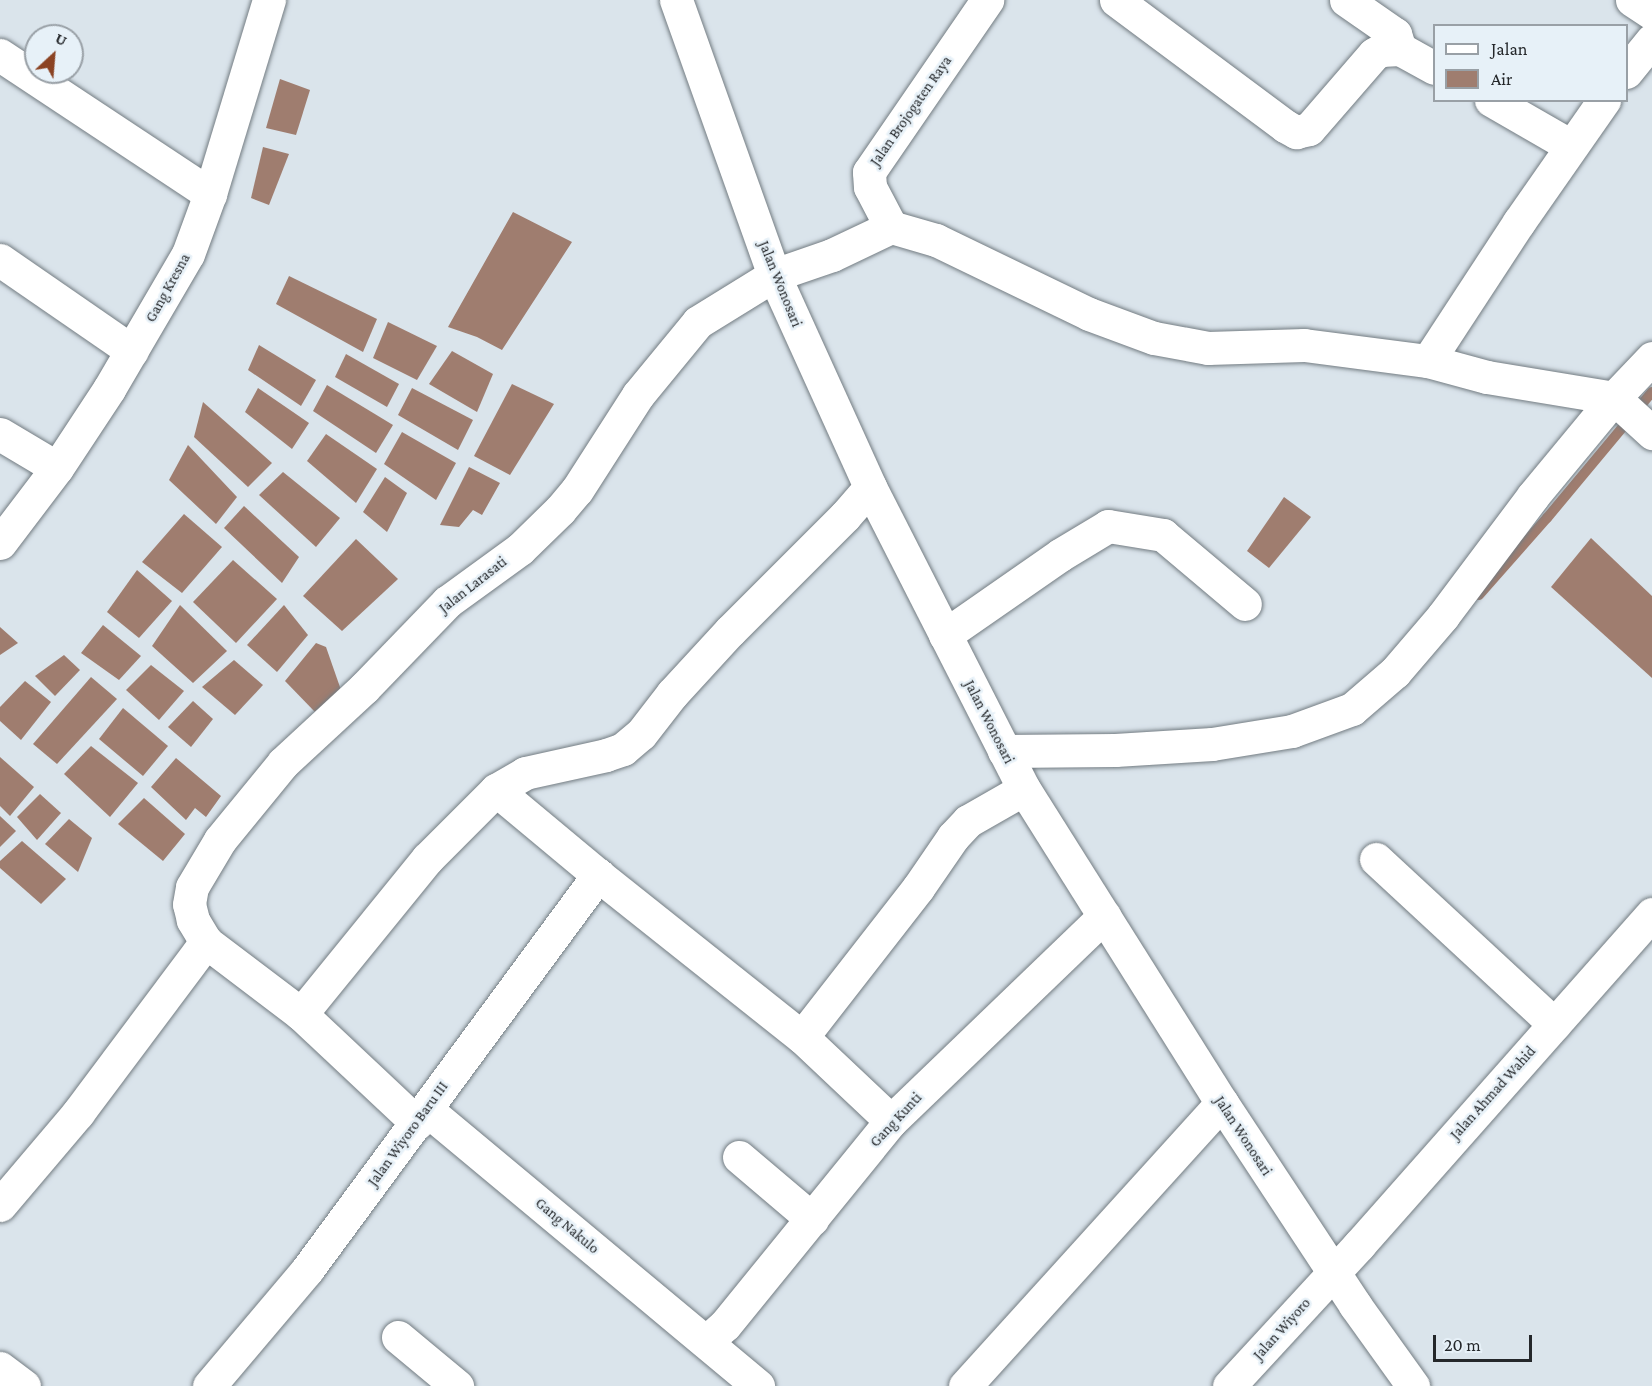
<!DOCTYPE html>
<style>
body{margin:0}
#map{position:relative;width:1652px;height:1386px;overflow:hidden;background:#dae4eb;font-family:"Crimson Pro",serif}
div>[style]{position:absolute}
.water>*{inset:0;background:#9f7d6f}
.stream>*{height:10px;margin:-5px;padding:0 5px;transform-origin:5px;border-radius:5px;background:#9f7d6f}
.roads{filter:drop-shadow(0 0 2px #737c82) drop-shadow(0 0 2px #737c82)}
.minor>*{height:33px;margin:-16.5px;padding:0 16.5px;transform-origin:16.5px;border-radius:16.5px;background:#fff}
.highway>*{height:33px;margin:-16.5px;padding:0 16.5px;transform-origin:16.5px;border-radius:16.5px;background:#fff}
span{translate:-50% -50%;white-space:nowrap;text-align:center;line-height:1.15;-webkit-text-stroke:5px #e7f1f8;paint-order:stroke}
.street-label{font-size:15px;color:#24272a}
.legend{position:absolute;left:1433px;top:24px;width:195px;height:78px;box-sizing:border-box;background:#e7f1f8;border:2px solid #99a0a6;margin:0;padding:8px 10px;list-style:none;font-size:18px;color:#24272a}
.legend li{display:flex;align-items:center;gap:12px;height:30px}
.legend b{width:30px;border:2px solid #99a0a6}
.north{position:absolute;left:24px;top:24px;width:60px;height:60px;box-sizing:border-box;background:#e7f1f8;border:2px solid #99a0a6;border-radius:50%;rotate:26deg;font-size:16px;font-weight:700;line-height:24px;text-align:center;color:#24272a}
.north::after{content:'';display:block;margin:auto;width:21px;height:27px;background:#8b4323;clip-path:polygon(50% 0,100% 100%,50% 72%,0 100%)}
.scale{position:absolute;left:1433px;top:1335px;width:99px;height:27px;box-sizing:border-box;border:3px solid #24272a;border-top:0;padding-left:8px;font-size:18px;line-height:21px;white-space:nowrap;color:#24272a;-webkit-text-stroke:4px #e7f1f8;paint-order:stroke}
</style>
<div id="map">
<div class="water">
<div style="clip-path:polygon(280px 79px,310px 90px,296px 135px,266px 128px)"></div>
<div style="clip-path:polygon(263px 147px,289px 154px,269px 205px,251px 198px)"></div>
<div style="clip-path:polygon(513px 212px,572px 242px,502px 350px,477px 337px,448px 327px)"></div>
<div style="clip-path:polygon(289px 276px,377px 319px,363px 352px,276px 304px)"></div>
<div style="clip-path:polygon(388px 322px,437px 346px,417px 380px,373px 358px)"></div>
<div style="clip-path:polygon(259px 345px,316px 380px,301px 406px,248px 370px)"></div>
<div style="clip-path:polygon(452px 351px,493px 374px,477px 412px,429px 384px)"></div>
<div style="clip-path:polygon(346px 354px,399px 384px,387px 407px,335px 377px)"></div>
<div style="clip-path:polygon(512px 384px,554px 404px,510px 475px,474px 456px)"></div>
<div style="clip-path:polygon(327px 385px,393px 425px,376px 453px,313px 411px)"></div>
<div style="clip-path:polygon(258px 388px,309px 423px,292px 449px,245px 412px)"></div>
<div style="clip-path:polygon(412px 388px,473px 420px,458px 450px,398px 415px)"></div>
<div style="clip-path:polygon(203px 402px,272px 463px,248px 487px,194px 437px)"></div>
<div style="clip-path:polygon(402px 432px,456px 463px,436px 500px,384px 464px)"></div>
<div style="clip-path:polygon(326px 434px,377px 469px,356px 503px,307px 461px)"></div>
<div style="clip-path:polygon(188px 445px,237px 497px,216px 524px,169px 480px)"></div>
<div style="clip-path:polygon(469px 467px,500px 483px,482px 515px,473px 510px,459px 527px,440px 525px)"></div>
<div style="clip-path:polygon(283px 472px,340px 518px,316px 547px,259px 495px)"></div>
<div style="clip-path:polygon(385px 477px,407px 493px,387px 532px,363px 512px)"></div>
<div style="clip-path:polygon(1284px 497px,1311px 517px,1269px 568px,1247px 551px)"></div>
<div style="clip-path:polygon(244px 506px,299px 557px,282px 583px,224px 528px)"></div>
<div style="clip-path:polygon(184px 514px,222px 547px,182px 593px,142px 562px)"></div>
<div style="clip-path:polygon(1591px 538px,1652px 596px,1652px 678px,1551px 587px)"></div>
<div style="clip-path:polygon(356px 539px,398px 579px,342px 631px,303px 596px)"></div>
<div style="clip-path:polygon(233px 560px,277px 599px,236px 643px,193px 602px)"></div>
<div style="clip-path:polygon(137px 570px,172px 601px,139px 638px,107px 612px)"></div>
<div style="clip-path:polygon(180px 605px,227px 651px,193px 683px,152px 646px)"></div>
<div style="clip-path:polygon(284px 605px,308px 635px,277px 672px,247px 645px)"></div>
<div style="clip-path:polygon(103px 625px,141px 656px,119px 680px,81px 653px)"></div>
<div style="clip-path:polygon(0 627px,18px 643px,0 655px)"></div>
<div style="clip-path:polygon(316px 643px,326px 647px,341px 690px,315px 712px,285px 681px)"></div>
<div style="clip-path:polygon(64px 655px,80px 670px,55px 696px,35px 676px)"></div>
<div style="clip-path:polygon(234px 660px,263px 685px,235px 715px,202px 687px)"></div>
<div style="clip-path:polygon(151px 665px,184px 691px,159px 720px,126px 690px)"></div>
<div style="clip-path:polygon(91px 677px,117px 699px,57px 764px,33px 744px)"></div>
<div style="clip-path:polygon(25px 681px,51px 702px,21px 740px,0 721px,0 707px)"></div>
<div style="clip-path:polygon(193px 701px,213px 719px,191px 747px,168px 727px)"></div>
<div style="clip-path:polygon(123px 708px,168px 746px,143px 776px,99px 739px)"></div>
<div style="clip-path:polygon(91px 746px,138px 783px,110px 817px,64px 774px)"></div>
<div style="clip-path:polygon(0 757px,34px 787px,10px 816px,0 806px)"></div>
<div style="clip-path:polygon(176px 758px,221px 796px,206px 817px,195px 808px,186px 820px,151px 787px)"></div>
<div style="clip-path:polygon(40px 794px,61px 813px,37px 840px,17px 817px)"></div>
<div style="clip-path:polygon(144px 798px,185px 834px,163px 861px,118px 824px)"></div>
<div style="clip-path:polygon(0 816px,16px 831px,0 847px)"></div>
<div style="clip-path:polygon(69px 819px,92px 838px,78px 872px,45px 844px)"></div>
<div style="clip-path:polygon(22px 841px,66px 879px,41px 904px,0 868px,0 861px)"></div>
</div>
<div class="stream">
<div style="left:1479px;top:595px;width:103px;rotate:-48.6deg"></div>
<div style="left:1547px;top:518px;width:164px;rotate:-50.2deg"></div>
</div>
<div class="roads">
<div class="minor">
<div style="left:1116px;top:0;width:211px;rotate:36.7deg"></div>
<div style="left:1285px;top:126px;width:13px;rotate:29deg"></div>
<div style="left:1296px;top:132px;width:13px;rotate:-13deg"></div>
<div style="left:1309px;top:129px;width:99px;rotate:-49.1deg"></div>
<div style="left:1374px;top:54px;width:8px;rotate:-30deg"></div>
<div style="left:1381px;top:50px;width:19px;rotate:-3deg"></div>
<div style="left:1400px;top:49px;width:39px;rotate:29deg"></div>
<div style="left:1346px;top:0;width:60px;rotate:34.8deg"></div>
<div style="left:1395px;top:34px;width:16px;rotate:72deg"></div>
<div style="left:1632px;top:0;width:24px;rotate:33deg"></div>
<div style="left:0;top:55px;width:252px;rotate:33.5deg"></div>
<div style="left:1626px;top:72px;width:41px;rotate:-50.9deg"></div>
<div style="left:1491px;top:100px;width:92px;rotate:29.9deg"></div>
<div style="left:891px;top:227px;width:45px;rotate:-117.7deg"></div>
<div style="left:870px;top:187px;width:15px;rotate:-94deg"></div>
<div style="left:869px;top:172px;width:209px;rotate:-55.5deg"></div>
<div style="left:0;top:260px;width:160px;rotate:34.6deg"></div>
<div style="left:1652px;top:358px;width:55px;rotate:133.5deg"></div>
<div style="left:1614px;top:398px;width:52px;rotate:42.6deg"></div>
<div style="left:1428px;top:361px;width:166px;rotate:-56.8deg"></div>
<div style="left:1519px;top:222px;width:149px;rotate:-55.1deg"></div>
<div style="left:0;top:434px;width:66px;rotate:30.8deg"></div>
<div style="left:0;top:543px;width:94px;rotate:-52.8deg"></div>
<div style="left:57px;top:468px;width:95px;rotate:-56.6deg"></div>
<div style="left:109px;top:389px;width:156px;rotate:-59.7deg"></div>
<div style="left:188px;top:254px;width:64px;rotate:-69.9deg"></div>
<div style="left:210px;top:194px;width:203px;rotate:-73.1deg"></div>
<div style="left:945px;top:635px;width:140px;rotate:-34.8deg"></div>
<div style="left:1060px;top:555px;width:56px;rotate:-31.1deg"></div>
<div style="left:1108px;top:526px;width:56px;rotate:9.3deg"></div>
<div style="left:1163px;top:535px;width:107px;rotate:40.1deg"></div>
<div style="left:496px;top:790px;width:133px;rotate:39.8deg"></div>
<div style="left:598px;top:875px;width:260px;rotate:38.5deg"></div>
<div style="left:802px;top:1037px;width:122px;rotate:43.3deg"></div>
<div style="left:1376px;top:859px;width:243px;rotate:42.8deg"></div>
<div style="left:301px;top:1014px;width:200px;rotate:-50.9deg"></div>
<div style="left:427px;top:859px;width:98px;rotate:-45deg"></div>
<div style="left:496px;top:790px;width:34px;rotate:-30deg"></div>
<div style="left:525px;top:773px;width:83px;rotate:-12.5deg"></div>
<div style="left:606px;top:755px;width:18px;rotate:-19deg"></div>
<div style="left:623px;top:749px;width:23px;rotate:-40deg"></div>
<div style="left:641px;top:734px;width:51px;rotate:-52.2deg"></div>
<div style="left:672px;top:694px;width:86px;rotate:-47.4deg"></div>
<div style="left:730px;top:631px;width:163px;rotate:-45deg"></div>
<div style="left:845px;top:516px;width:38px;rotate:-49deg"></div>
<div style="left:802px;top:1037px;width:189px;rotate:-52.1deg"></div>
<div style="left:918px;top:888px;width:62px;rotate:-55.5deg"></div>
<div style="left:953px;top:837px;width:22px;rotate:-47deg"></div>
<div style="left:968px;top:821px;width:64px;rotate:-29.7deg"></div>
<div style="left:427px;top:1110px;width:431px;rotate:39.8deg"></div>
<div style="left:417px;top:1123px;width:159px;rotate:-136.8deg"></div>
<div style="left:301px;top:1014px;width:119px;rotate:-142.8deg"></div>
<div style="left:206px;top:942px;width:26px;rotate:-121deg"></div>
<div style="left:193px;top:920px;width:16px;rotate:-104deg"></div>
<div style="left:189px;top:904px;width:17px;rotate:-80deg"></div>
<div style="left:192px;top:887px;width:55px;rotate:-59.2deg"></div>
<div style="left:220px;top:840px;width:99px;rotate:-50.7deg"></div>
<div style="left:283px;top:763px;width:110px;rotate:-42.8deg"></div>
<div style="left:364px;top:688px;width:120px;rotate:-46deg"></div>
<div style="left:447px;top:602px;width:90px;rotate:-36deg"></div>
<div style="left:520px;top:549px;width:56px;rotate:-44.3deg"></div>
<div style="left:560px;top:510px;width:26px;rotate:-50deg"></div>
<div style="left:577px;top:490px;width:113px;rotate:-57.3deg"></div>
<div style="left:638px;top:395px;width:94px;rotate:-50.6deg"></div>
<div style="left:698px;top:322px;width:89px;rotate:-31.7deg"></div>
<div style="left:774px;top:275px;width:61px;rotate:-19deg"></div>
<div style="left:832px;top:255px;width:65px;rotate:-25.4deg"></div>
<div style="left:891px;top:227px;width:47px;rotate:16.1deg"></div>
<div style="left:936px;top:240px;width:170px;rotate:25.8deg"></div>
<div style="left:1089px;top:314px;width:69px;rotate:20.3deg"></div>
<div style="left:1154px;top:338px;width:55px;rotate:10.5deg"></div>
<div style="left:1208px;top:348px;width:96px;rotate:-1.8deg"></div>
<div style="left:1304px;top:345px;width:125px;rotate:7.4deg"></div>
<div style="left:1428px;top:361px;width:61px;rotate:15.2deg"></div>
<div style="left:1487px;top:377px;width:129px;rotate:9.4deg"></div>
<div style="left:1614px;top:398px;width:127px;rotate:129.6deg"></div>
<div style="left:1533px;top:496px;width:150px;rotate:126.9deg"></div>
<div style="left:1443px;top:616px;width:74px;rotate:130.6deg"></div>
<div style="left:1395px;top:672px;width:57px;rotate:139.3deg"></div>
<div style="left:1352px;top:709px;width:64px;rotate:159.9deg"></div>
<div style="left:1292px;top:731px;width:81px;rotate:170.8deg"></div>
<div style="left:1212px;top:744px;width:97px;rotate:176.5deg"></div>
<div style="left:1115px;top:750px;width:111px;rotate:179.5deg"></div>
<div style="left:739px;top:1157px;width:96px;rotate:40.3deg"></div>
<div style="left:0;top:1205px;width:121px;rotate:-49.7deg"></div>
<div style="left:78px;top:1113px;width:214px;rotate:-53.2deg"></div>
<div style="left:398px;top:1337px;width:77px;rotate:39.7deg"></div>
<div style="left:707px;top:1341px;width:24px;rotate:-42deg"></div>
<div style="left:725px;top:1325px;width:263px;rotate:-50.9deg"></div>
<div style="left:891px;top:1121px;width:296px;rotate:-43.9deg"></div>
<div style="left:0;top:1368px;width:30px;rotate:37deg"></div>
<div style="left:209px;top:1386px;width:152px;rotate:-49.8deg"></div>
<div style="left:307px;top:1270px;width:491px;rotate:-53.6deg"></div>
<div style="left:965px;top:1386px;width:382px;rotate:-47.8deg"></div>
<div style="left:1229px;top:1386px;width:192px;rotate:-47.3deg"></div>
<div style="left:1359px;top:1245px;width:442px;rotate:-48.5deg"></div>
</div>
<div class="highway">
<div style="left:676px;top:0;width:292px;rotate:70.4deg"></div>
<div style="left:774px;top:275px;width:233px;rotate:65.6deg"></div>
<div style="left:870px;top:487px;width:339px;rotate:63deg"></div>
<div style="left:1024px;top:789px;width:371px;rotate:57.8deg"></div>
<div style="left:1222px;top:1103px;width:242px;rotate:56.6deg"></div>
<div style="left:1355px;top:1305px;width:100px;rotate:54.4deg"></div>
</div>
</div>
<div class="street-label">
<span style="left:911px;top:111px;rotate:-55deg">Jalan Brojogaten Raya</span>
<span style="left:780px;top:284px;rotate:68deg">Jalan Wonosari</span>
<span style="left:168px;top:288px;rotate:-61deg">Gang Kresna</span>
<span style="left:473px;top:585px;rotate:-38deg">Jalan Larasati</span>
<span style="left:989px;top:722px;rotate:63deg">Jalan Wonosari</span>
<span style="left:1493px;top:1093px;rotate:-48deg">Jalan Ahmad Wahid</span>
<span style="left:896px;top:1120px;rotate:-47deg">Gang Kunti</span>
<span style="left:408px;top:1134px;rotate:-54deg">Jalan Wiyoro Baru III</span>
<span style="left:1243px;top:1136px;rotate:57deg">Jalan Wonosari</span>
<span style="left:567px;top:1226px;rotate:40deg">Gang Nakulo</span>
<span style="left:1282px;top:1329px;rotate:-48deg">Jalan Wiyoro</span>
</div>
<ul class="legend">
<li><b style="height:8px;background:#fff"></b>Jalan</li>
<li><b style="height:16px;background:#9f7d6f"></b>Air</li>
</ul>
<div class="north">U</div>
<div class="scale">20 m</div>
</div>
